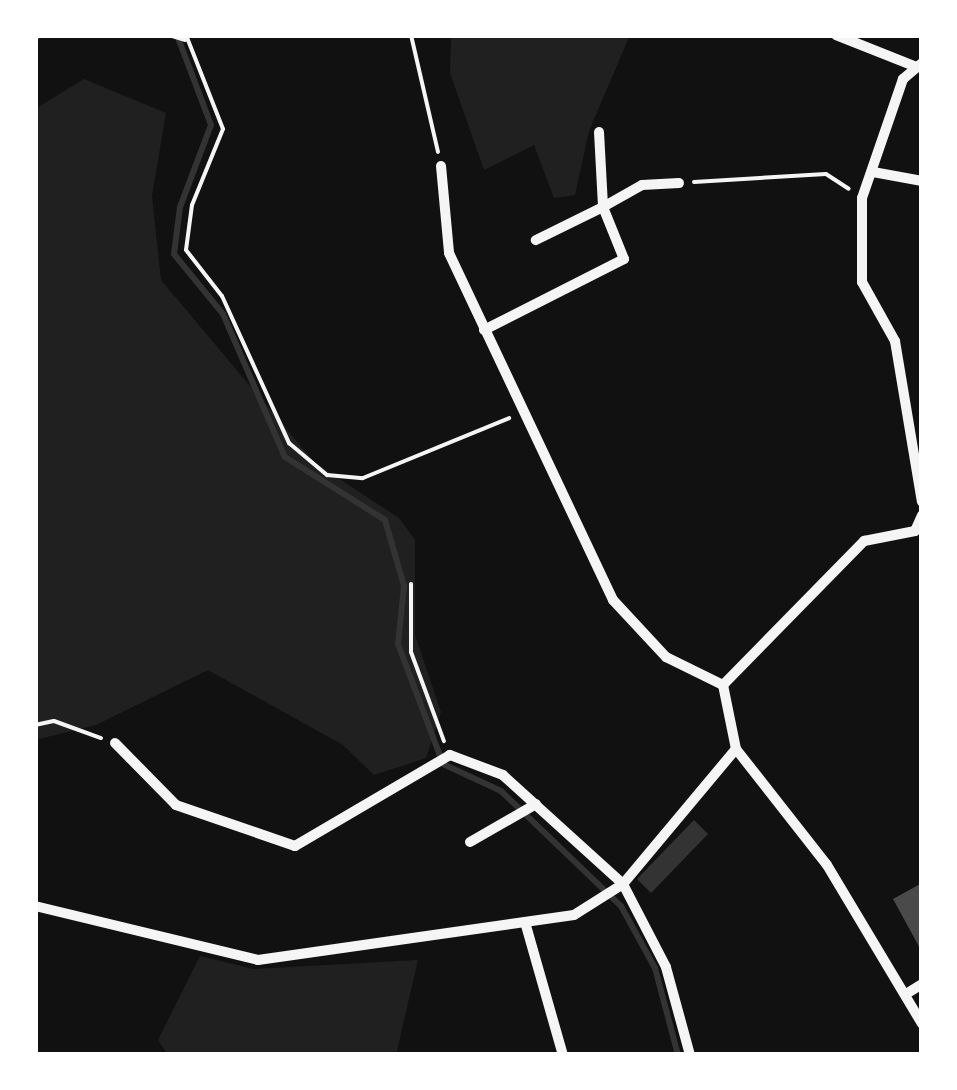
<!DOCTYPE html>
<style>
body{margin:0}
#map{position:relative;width:957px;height:1090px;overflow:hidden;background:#111;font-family:Montserrat,sans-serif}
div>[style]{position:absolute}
.green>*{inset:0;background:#202020}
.water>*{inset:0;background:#333}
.stream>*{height:6px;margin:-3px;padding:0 3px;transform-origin:3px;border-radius:3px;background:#333}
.building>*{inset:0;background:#4a4a4a}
.path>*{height:4px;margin:-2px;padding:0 2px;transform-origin:2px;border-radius:2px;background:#f5f5f5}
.minor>*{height:10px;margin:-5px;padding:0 5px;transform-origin:5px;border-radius:5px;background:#f5f5f5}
span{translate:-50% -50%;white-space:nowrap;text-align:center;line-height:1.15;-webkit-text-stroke:10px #fff;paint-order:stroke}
.frame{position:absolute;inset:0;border:38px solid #fff;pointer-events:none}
</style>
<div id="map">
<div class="green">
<div style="clip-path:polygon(451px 35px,630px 35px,589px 131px,575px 195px,554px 198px,534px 145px,484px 170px,450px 73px)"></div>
<div style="clip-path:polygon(84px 79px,166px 113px,152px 196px,161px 280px,315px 463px,399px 518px,415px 540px,415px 635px,441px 712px,426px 758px,374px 775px,343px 745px,208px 670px,96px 725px,35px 740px,35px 109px)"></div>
<div style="clip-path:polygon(200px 956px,253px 969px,418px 960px,396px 1055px,168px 1055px,158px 1040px)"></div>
</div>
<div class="water">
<div style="clip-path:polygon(694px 820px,708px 834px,651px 893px,637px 879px)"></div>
</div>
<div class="stream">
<div style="left:177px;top:35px;width:96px;rotate:69.3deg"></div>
<div style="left:211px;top:125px;width:88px;rotate:110.7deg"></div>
<div style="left:180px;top:207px;width:47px;rotate:97.3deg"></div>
<div style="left:174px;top:254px;width:77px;rotate:50.8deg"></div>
<div style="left:223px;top:314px;width:156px;rotate:66.6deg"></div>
<div style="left:285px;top:457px;width:118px;rotate:32.2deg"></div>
<div style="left:385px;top:520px;width:69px;rotate:73.9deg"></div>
<div style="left:404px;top:586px;width:58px;rotate:95.9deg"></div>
<div style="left:398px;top:644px;width:128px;rotate:69.4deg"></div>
<div style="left:443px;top:764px;width:64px;rotate:25deg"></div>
<div style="left:501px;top:791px;width:166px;rotate:43.8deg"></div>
<div style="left:621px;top:906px;width:71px;rotate:61.3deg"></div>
<div style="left:655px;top:968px;width:90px;rotate:75.2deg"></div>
</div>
<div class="building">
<div style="clip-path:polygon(922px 883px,922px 952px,893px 899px)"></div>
</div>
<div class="path">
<div style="left:169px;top:35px;width:17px;rotate:17deg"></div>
<div style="left:186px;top:35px;width:101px;rotate:68.5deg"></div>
<div style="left:223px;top:129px;width:82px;rotate:112.2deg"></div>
<div style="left:192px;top:205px;width:45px;rotate:97.6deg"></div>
<div style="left:186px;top:250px;width:58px;rotate:52deg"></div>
<div style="left:222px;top:296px;width:162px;rotate:65.5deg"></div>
<div style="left:289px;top:443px;width:50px;rotate:40.1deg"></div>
<div style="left:327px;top:475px;width:36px;rotate:5deg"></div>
<div style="left:363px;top:478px;width:158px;rotate:-22.3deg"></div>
<div style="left:411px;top:35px;width:120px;rotate:77deg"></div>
<div style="left:35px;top:38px;width:7px;rotate:-27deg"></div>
<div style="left:694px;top:182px;width:132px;rotate:-3.5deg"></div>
<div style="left:826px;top:174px;width:27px;rotate:33deg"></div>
<div style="left:411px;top:584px;width:68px;rotate:90deg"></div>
<div style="left:411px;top:652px;width:95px;rotate:69.7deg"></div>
<div style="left:35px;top:725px;width:19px;rotate:-12deg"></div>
<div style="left:54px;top:721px;width:50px;rotate:19.9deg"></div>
</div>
<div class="minor">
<div style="left:836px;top:35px;width:87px;rotate:21.6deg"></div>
<div style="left:922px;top:63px;width:25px;rotate:140deg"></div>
<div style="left:903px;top:79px;width:126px;rotate:109deg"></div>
<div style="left:862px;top:198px;width:84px;rotate:90deg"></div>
<div style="left:862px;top:282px;width:68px;rotate:60.8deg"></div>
<div style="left:895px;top:341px;width:163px;rotate:80.5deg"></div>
<div style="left:599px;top:132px;width:75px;rotate:86.9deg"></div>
<div style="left:603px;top:207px;width:45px;rotate:-29.4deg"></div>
<div style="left:642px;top:185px;width:37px;rotate:-3deg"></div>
<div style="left:441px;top:166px;width:87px;rotate:84.7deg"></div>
<div style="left:449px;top:253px;width:384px;rotate:64.7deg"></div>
<div style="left:613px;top:600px;width:78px;rotate:47.1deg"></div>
<div style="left:666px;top:657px;width:64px;rotate:26.2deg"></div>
<div style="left:873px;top:172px;width:50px;rotate:10.4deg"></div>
<div style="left:484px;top:330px;width:157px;rotate:-26.9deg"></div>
<div style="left:624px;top:259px;width:56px;rotate:-112deg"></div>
<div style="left:603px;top:207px;width:75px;rotate:153.8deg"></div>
<div style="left:723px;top:685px;width:65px;rotate:78.5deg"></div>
<div style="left:736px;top:749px;width:147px;rotate:51.9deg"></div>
<div style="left:827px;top:865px;width:185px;rotate:59.1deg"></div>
<div style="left:723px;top:685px;width:202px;rotate:-45.6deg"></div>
<div style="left:864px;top:541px;width:52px;rotate:-11.1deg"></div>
<div style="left:915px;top:531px;width:17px;rotate:-66deg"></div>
<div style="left:470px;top:842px;width:76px;rotate:-29.9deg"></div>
<div style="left:35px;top:906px;width:229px;rotate:13.6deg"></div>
<div style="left:258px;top:960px;width:319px;rotate:-8.1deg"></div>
<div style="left:574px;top:915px;width:58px;rotate:-32.3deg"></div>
<div style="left:623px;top:884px;width:162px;rotate:-137.8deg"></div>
<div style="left:503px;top:775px;width:57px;rotate:-159.3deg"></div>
<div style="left:450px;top:755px;width:180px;rotate:149.6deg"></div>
<div style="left:295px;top:846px;width:126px;rotate:-161deg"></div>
<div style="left:176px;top:805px;width:87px;rotate:-134.5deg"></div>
<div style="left:525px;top:922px;width:138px;rotate:74.1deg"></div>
<div style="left:906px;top:994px;width:19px;rotate:-32deg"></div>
<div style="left:690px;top:1055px;width:91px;rotate:-105.3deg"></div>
<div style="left:666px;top:967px;width:93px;rotate:-117.4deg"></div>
<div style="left:623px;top:884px;width:176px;rotate:-50.1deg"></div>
</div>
<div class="frame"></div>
</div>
